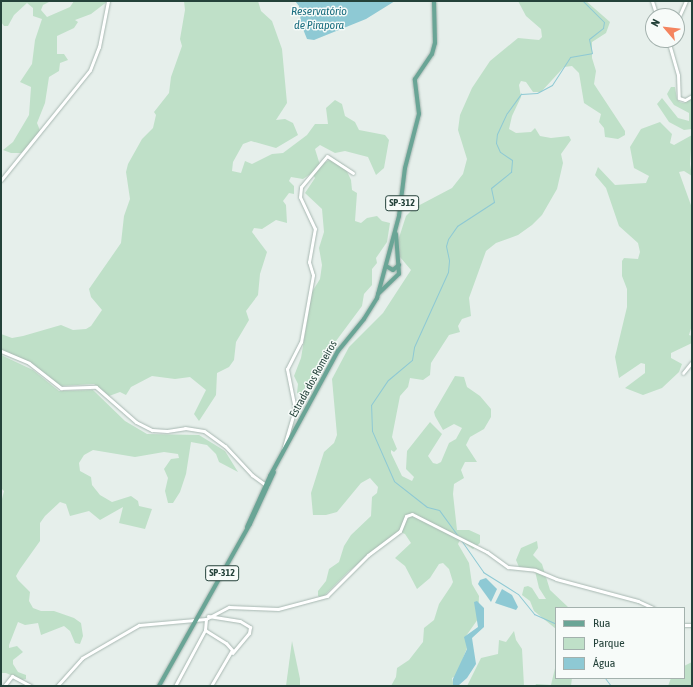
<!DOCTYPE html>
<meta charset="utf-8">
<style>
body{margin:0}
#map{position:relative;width:693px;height:687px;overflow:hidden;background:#e6efeb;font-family:"Asap Condensed",sans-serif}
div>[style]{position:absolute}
.green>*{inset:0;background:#bfe0c8}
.water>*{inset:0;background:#8ec9d4}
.stream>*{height:1px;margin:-0.5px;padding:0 0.5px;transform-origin:0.5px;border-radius:0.5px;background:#8ec9d4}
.roads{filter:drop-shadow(0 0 1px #a8b8b2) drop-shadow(0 0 1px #a8b8b2)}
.minor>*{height:3px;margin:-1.5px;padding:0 1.5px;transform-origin:1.5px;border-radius:1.5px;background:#fff}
.major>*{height:4px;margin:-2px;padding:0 2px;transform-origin:2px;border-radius:2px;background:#6aa596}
span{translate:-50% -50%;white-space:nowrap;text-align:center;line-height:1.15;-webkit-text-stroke:3px #f7fbf9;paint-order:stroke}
.shield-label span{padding:1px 3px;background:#f7fbf9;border:1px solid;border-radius:3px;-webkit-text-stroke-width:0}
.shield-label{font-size:10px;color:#24423a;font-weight:700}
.street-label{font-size:11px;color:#24423a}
.water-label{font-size:12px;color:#1c6f80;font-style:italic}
.frame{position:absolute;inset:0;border:2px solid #24423a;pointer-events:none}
.legend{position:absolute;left:555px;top:607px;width:130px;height:72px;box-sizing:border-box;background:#f7fbf9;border:1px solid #a3b1ad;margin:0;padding:5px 7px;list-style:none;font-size:12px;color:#24423a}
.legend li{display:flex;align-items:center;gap:8px;height:20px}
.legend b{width:20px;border:1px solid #a3b1ad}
.north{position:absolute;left:645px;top:8px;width:40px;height:40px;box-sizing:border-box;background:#f7fbf9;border:1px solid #a3b1ad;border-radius:50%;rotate:298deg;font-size:11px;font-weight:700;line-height:16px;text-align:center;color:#24423a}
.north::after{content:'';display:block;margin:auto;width:14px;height:18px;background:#f4845f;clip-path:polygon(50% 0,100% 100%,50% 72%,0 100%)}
</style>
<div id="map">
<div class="green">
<div style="clip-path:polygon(1px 1px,51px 1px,43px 5px,41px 10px,47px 17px,70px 7px,74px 1px,108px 1px,91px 14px,75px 20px,78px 22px,74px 28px,57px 36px,57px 54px,64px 54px,68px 60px,60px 63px,59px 71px,49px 77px,45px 103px,37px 123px,41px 133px,24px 153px,11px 153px,3px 150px,13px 142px,29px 115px,31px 87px,20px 82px,32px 64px,35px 40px,42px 19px,33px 16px,33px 8px,27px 3px,14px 15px,8px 26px,4px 26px,1px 22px)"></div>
<div style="clip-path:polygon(184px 1px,258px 1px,261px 11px,272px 21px,282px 49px,287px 103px,276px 120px,285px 119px,293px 123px,298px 135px,276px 148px,251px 141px,243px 144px,233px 162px,232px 171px,241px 173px,245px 161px,252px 164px,272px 154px,283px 153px,307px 135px,315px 124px,328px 124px,326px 108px,335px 100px,342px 104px,345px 116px,355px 122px,359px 130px,385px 135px,389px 140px,384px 168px,376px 175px,368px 157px,345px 151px,335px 153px,320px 145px,315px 149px,320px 165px,333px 158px,344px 165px,351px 180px,352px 190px,357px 193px,355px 221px,361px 223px,367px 218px,377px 216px,382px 221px,390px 223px,387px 242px,376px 258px,377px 263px,372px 269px,372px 285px,364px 294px,362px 306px,336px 341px,315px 378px,308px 383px,301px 394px,297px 393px,298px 384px,294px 376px,301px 358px,312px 292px,320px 279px,322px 265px,319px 248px,324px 232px,322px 209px,305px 193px,315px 178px,312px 173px,303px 179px,291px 177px,289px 181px,294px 186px,294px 194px,289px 193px,283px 201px,286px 205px,287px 223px,276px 220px,262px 229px,254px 228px,252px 232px,267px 252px,260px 274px,258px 295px,246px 311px,249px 320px,236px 342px,234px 360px,229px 367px,217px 373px,216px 395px,199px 421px,194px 414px,206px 390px,190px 377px,175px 379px,152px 376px,131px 387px,126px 395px,120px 392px,109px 396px,94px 384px,60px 386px,31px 364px,1px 351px,1px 334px,12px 338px,23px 336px,61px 325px,73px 330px,86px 329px,91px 326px,102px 310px,91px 297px,89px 289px,121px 243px,124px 216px,130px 199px,126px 172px,128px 164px,142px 139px,153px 128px,156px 115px,154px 112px,169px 93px,171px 77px,182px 46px,180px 39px,185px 10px)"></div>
<div style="clip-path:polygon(518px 1px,586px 1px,610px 22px,606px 33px,592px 42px,592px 58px,596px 71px,594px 84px,625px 131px,625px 135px,618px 139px,605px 137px,604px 128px,599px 122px,601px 114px,584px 103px,579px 73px,572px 66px,564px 67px,541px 92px,533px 92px,526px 82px,521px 81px,519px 85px,521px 97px,512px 116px,509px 129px,516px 133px,531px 132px,535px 128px,540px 136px,551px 138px,569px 136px,571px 140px,561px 154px,563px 163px,557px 189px,542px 215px,532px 225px,518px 235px,496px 243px,486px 251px,469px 298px,471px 316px,462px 319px,458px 326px,460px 332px,449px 335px,431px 363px,430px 375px,423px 380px,410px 378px,408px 387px,400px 396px,392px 437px,397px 449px,394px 452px,391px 450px,391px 453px,402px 476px,412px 481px,414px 477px,406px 469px,407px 451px,430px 422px,442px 434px,428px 456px,433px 463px,437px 464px,441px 462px,449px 443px,456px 439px,462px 428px,454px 424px,443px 430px,435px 416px,434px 412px,455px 376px,464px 377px,467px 387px,480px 396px,491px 409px,491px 417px,484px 429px,470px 437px,466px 445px,477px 462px,465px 462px,461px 470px,464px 478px,454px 484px,453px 494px,457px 530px,469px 530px,480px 535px,480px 543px,473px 549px,460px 540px,458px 544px,469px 563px,472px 584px,479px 596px,478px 619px,466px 636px,467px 648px,456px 676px,452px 678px,454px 686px,391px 686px,396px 677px,397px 668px,409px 660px,423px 642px,424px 628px,434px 620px,439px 604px,451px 586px,453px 582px,449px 569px,443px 563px,439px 564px,430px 578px,417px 589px,405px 566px,395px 558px,411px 543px,405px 534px,400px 532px,349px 571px,322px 598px,318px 596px,318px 591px,326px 581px,329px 569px,339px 562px,344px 546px,351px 535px,371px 516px,372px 497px,377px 493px,378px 487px,370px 478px,361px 483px,337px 512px,326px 515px,313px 515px,311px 493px,324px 452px,334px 443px,337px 435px,332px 379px,349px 347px,383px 313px,411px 270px,400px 257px,396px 247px,406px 216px,414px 208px,452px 188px,463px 174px,467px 159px,458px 130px,460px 115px,472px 88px,490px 61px,518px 38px,539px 40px,542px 37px,541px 29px,526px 16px)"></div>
<div style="clip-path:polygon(671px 87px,675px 87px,677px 99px,680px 102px,684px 103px,692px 97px,692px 129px,684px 130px,669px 122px,657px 104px,662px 98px,678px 118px,689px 121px,689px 113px,674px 105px,669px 98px,667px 94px)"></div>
<div style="clip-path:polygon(660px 122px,672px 134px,670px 143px,674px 145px,692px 135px,690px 164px,692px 176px,684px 171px,679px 172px,692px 208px,692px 325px,689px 335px,692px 336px,692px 343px,671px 353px,671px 358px,682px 364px,679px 372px,662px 388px,643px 395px,625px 388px,645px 373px,645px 364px,641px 363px,619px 378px,615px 357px,627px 307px,627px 289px,622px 276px,622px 261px,624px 258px,638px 259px,640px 252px,638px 243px,619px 226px,606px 188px,595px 175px,598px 167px,615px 185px,646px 183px,649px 176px,634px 168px,630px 147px,641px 129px)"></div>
<div style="clip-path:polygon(1px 355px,33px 370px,59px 391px,93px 390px,125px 421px,147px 434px,199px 435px,225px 451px,238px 472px,219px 462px,216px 454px,207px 445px,191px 442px,186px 474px,180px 492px,173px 503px,168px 503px,165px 491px,168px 478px,164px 469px,171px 459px,179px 458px,178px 454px,164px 452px,135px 457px,93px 450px,84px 455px,79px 463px,80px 471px,91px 477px,92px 485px,100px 495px,112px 502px,131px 496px,138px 501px,139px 506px,152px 509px,145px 529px,119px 523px,123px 507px,100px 520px,89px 511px,70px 516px,66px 504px,60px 502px,45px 516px,40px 523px,40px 541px,20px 569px,16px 576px,18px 580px,30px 592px,29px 601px,33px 608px,41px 611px,54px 611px,74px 618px,81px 623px,83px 636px,80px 644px,75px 643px,70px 631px,64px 626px,41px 635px,38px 623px,25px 625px,18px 622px,9px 645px,9px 648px,17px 646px,23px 652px,13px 660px,13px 664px,18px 672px,26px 675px,26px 679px,22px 680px,6px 673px,1px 673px,1px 503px,4px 491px,1px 488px)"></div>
<div style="clip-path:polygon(537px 541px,538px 548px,533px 555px,542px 564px,550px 590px,568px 607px,556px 608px,556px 629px,534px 611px,530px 601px,522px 595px,524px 587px,528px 586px,532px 588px,539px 599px,546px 599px,539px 588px,535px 571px,519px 567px,516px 560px,521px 548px)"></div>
<div style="clip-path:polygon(514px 631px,516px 640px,522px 649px,524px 686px,467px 686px,481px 658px,498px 654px,499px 640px,506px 642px)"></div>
<div style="clip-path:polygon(292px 641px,300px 679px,300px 686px,286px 686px)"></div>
<div style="clip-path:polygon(692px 662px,692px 686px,668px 686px,671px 678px,684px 678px,684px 666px)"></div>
<div style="clip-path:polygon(556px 664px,556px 678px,572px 678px,571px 686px,535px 686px,536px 684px,551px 685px)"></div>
</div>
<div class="water">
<div style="clip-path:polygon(295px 1px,395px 1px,366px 19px,314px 40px,307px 39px,301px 24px,299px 6px)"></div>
<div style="clip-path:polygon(486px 578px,497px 589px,491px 602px,478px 584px,480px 580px)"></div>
<div style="clip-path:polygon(502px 589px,512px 595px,518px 607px,516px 610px,495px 603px)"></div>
<div style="clip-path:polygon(477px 601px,484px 608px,484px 627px,472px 638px,476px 664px,467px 678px,459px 685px,453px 686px,453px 679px,467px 649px,464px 637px,478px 627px,474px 602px)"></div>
</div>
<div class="stream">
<div style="left:458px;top:536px;width:32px;rotate:-126deg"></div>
<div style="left:439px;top:510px;width:12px;rotate:-166deg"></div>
<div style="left:427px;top:507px;width:42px;rotate:-141.8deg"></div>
<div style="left:394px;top:481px;width:55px;rotate:-113.7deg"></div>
<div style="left:372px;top:431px;width:26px;rotate:-92deg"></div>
<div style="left:371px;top:405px;width:30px;rotate:-56deg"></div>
<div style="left:388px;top:380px;width:31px;rotate:-40deg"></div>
<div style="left:412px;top:360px;width:13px;rotate:-81deg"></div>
<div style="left:414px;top:347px;width:82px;rotate:-65.6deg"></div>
<div style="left:448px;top:272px;width:12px;rotate:-85deg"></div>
<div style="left:449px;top:260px;width:14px;rotate:-102deg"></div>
<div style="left:446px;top:246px;width:7px;rotate:-74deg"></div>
<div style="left:448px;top:239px;width:16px;rotate:-55deg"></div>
<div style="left:457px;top:226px;width:44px;rotate:-33deg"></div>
<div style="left:494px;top:202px;width:14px;rotate:-102deg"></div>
<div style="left:491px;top:188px;width:26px;rotate:-39deg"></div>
<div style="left:511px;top:172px;width:12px;rotate:-85deg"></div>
<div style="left:512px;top:160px;width:14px;rotate:-146deg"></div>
<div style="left:500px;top:152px;width:10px;rotate:-114deg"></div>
<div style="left:496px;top:143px;width:9px;rotate:-84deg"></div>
<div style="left:497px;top:134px;width:23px;rotate:-65deg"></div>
<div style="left:507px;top:113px;width:24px;rotate:-54deg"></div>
<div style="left:521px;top:94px;width:16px;rotate:-4deg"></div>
<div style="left:537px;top:93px;width:17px;rotate:-28deg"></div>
<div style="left:552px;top:85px;width:33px;rotate:-57deg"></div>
<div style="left:570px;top:57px;width:22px;rotate:-10deg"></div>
<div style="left:592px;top:53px;width:14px;rotate:-102deg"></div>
<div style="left:589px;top:39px;width:18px;rotate:-38deg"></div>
<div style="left:603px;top:28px;width:6px;rotate:-81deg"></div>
<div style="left:604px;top:22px;width:30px;rotate:-135deg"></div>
<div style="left:461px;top:540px;width:39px;rotate:55deg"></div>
<div style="left:483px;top:572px;width:41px;rotate:32.2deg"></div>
<div style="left:518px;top:594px;width:26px;rotate:51deg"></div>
<div style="left:534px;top:614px;width:24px;rotate:24deg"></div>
<div style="left:605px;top:678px;width:10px;rotate:53deg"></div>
</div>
<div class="roads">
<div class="minor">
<div style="left:652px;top:1px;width:16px;rotate:72deg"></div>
<div style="left:677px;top:21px;width:22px;rotate:-66deg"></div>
<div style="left:668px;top:40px;width:36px;rotate:74deg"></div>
<div style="left:678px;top:75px;width:23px;rotate:88deg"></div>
<div style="left:679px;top:98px;width:6px;rotate:18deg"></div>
<div style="left:685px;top:100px;width:8px;rotate:-30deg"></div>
<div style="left:1px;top:180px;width:141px;rotate:-51deg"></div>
<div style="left:90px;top:70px;width:25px;rotate:-69deg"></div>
<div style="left:99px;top:47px;width:47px;rotate:-78.9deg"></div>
<div style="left:1px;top:351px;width:30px;rotate:23deg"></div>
<div style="left:29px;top:363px;width:41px;rotate:38deg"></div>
<div style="left:61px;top:388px;width:35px;rotate:-2deg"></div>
<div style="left:96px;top:387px;width:53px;rotate:41.2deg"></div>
<div style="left:136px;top:422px;width:18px;rotate:27deg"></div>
<div style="left:152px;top:430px;width:15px;rotate:4deg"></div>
<div style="left:167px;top:431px;width:18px;rotate:-9deg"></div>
<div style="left:185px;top:428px;width:19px;rotate:9deg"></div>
<div style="left:204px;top:431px;width:26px;rotate:36deg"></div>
<div style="left:225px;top:446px;width:40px;rotate:47deg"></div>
<div style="left:252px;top:475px;width:19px;rotate:36deg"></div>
<div style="left:683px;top:373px;width:14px;rotate:-51deg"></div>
<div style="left:283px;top:450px;width:43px;rotate:-73.7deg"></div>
<div style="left:295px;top:409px;width:41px;rotate:-101.3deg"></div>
<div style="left:287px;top:369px;width:30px;rotate:-63deg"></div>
<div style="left:301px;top:342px;width:68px;rotate:-79.8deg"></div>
<div style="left:313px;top:275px;width:14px;rotate:-107deg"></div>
<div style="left:309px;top:262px;width:34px;rotate:-80deg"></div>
<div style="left:315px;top:229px;width:35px;rotate:-115deg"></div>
<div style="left:300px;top:197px;width:10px;rotate:-84deg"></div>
<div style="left:301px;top:187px;width:40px;rotate:-50deg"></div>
<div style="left:327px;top:156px;width:31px;rotate:33deg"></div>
<div style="left:208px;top:616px;width:32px;rotate:9deg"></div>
<div style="left:240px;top:621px;width:12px;rotate:31deg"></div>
<div style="left:250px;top:627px;width:6px;rotate:99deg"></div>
<div style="left:249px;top:633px;width:26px;rotate:130deg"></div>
<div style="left:206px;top:619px;width:26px;rotate:-28deg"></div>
<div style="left:229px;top:607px;width:49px;rotate:2.3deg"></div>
<div style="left:278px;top:609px;width:51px;rotate:-14.9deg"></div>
<div style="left:327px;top:596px;width:58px;rotate:-45deg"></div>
<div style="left:368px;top:555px;width:40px;rotate:-37deg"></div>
<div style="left:400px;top:531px;width:16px;rotate:-68deg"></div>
<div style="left:406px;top:516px;width:6px;rotate:-18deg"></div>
<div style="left:412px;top:514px;width:84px;rotate:26.9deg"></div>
<div style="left:487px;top:552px;width:26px;rotate:36deg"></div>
<div style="left:508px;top:567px;width:27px;rotate:6deg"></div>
<div style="left:535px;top:570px;width:23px;rotate:23deg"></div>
<div style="left:556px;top:579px;width:85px;rotate:15deg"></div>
<div style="left:638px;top:601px;width:17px;rotate:25deg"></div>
<div style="left:684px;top:625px;width:8px"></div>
<div style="left:205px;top:630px;width:25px;rotate:32deg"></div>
<div style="left:226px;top:643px;width:9px;rotate:49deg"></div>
<div style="left:232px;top:650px;width:42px;rotate:120.3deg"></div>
<div style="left:4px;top:686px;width:13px;rotate:-51deg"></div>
<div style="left:12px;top:676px;width:21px;rotate:28deg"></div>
<div style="left:57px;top:686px;width:38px;rotate:-48deg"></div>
<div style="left:82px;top:658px;width:66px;rotate:-30.1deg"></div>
<div style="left:139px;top:625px;width:67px;rotate:-5.1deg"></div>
<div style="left:175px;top:686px;width:64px;rotate:-61.8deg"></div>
<div style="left:205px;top:630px;width:11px;rotate:-85deg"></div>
</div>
<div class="major">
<div style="left:386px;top:266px;width:8px;rotate:30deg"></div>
<div style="left:393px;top:270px;width:8px;rotate:-40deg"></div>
<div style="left:378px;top:294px;width:29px;rotate:-44deg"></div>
<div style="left:399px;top:274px;width:40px;rotate:-94.3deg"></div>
<div style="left:247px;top:527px;width:56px;rotate:-65.7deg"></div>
<div style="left:270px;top:476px;width:142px;rotate:-61.5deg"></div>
<div style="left:338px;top:351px;width:41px;rotate:-50.9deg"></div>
<div style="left:364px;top:319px;width:25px;rotate:-58deg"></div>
<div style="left:377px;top:298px;width:85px;rotate:-75deg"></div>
<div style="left:399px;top:216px;width:48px;rotate:-82.9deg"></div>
<div style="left:405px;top:168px;width:56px;rotate:-75.5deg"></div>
<div style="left:419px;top:114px;width:35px;rotate:-97deg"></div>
<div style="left:415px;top:79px;width:30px;rotate:-56deg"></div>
<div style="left:432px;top:54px;width:11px;rotate:-75deg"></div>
<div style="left:435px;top:43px;width:42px;rotate:-91.4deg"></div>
<div style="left:159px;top:686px;width:186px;rotate:-60.7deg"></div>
<div style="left:250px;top:524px;width:57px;rotate:-65.2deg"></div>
</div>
</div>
<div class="shield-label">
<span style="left:402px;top:203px">SP-312</span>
<span style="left:222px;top:573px">SP-312</span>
</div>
<div class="street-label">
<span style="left:313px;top:379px;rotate:-61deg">Estrada dos Romeiros</span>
</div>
<div class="water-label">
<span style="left:319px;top:19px">Reservatório<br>de Pirapora</span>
</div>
<div class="frame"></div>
<ul class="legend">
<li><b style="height:5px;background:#6aa596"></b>Rua</li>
<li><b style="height:11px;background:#bfe0c8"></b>Parque</li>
<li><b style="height:11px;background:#8ec9d4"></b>Água</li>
</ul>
<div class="north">N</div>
</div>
